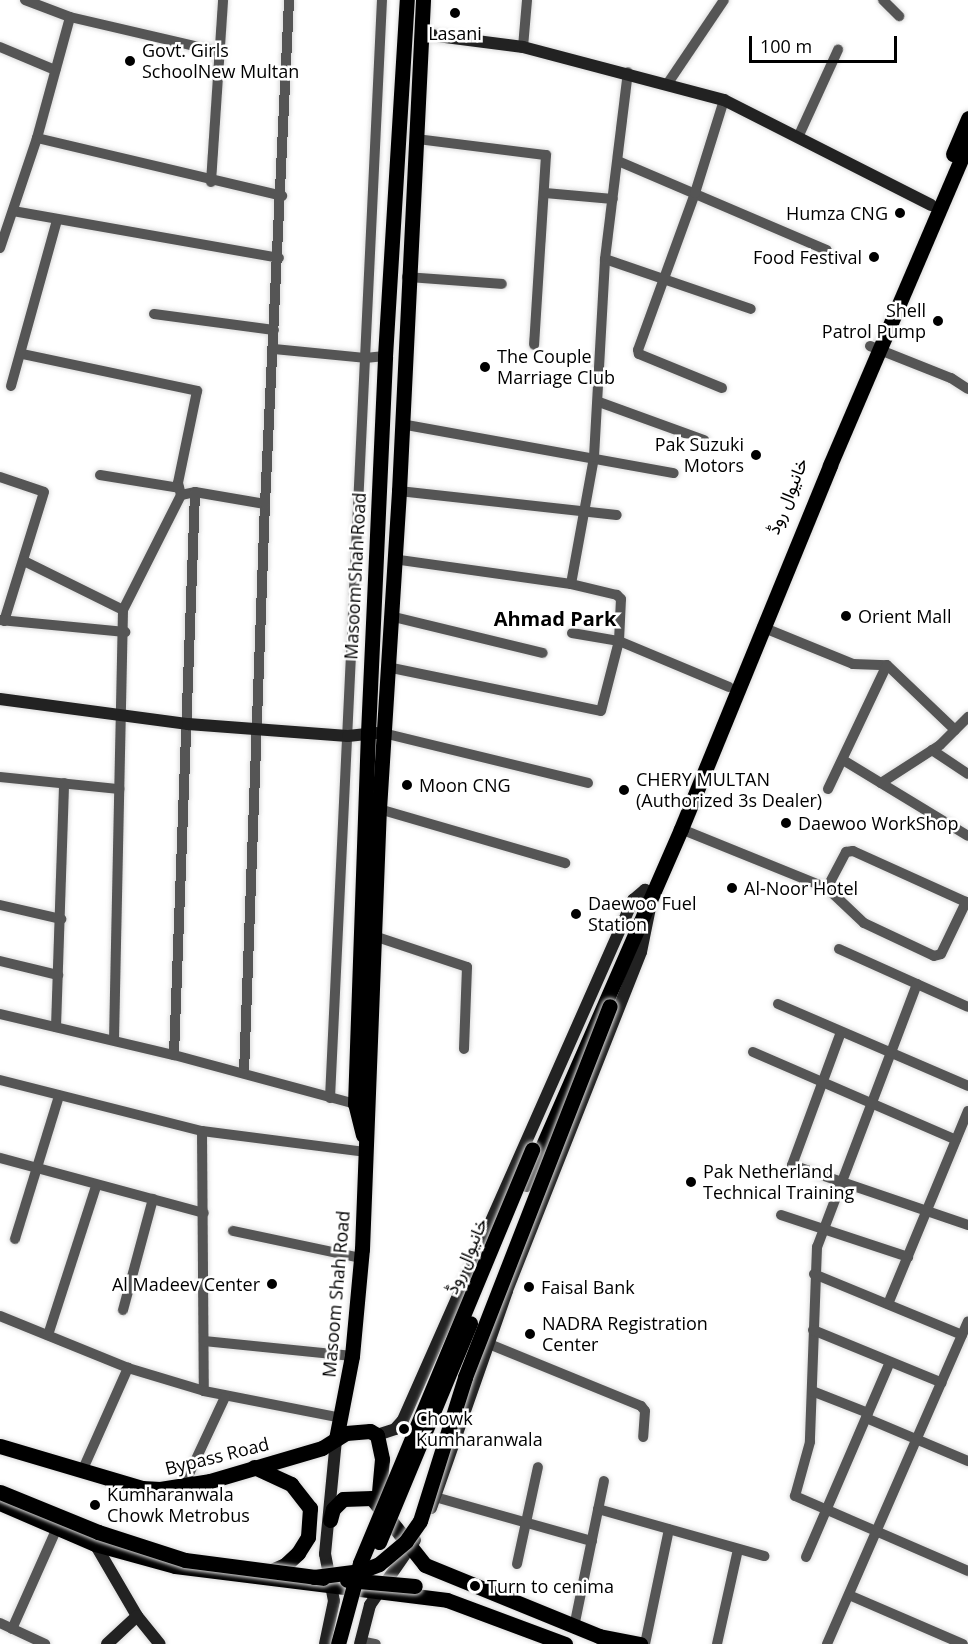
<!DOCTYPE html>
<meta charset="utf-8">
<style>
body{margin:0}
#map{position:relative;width:968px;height:1644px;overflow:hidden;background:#fff;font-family:"Open Sans",Vazirmatn,sans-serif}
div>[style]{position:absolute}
.roads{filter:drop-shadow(0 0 2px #dbdbdb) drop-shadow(0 0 2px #dbdbdb)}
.street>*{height:10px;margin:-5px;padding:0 5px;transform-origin:5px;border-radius:5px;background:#555}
.secondary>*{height:12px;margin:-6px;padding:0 6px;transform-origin:6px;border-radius:6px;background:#222}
.primary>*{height:15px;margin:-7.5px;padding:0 7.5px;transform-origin:7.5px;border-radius:7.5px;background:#000}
.bridges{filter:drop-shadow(0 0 2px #dbdbdb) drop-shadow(0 0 2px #dbdbdb)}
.primary-bridge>*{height:15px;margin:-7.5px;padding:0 7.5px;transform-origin:7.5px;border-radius:7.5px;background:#000}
.dots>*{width:16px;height:16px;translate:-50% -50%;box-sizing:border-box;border:3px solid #fff;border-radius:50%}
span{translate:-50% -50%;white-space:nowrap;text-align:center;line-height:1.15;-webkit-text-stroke:5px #fff;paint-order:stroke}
.poi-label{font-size:18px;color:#000}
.left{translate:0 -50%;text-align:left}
.right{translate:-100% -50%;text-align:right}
.street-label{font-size:18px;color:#000}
.neighbourhood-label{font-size:20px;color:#000;font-weight:700}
.scale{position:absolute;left:749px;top:36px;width:148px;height:27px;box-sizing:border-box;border:3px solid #000;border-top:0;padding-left:8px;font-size:18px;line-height:21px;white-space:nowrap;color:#000;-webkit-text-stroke:4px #fff;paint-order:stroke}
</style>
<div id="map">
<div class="roads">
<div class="street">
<div style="left:25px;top:0;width:48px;rotate:20.7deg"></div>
<div style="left:70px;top:17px;width:155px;rotate:13.1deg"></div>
<div style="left:883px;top:0;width:23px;rotate:45deg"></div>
<div style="left:0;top:47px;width:60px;rotate:22.7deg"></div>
<div style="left:523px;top:47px;width:47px;rotate:-85.1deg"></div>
<div style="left:668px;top:83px;width:100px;rotate:-56deg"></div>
<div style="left:799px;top:135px;width:94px;rotate:-65.4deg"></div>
<div style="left:37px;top:138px;width:252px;rotate:13.3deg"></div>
<div style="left:417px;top:139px;width:130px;rotate:7.1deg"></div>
<div style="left:546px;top:155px;width:190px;rotate:93.6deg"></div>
<div style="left:618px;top:161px;width:227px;rotate:23.1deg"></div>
<div style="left:211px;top:182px;width:182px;rotate:-86.2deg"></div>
<div style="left:545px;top:193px;width:68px;rotate:5deg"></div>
<div style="left:13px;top:211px;width:270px;rotate:10deg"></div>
<div style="left:0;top:248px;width:116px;rotate:-71.4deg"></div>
<div style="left:37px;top:138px;width:125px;rotate:-74.7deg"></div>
<div style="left:605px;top:259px;width:154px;rotate:18.9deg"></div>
<div style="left:407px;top:277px;width:95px;rotate:4.2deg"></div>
<div style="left:154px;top:314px;width:121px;rotate:7.6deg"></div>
<div style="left:870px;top:346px;width:87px;rotate:21.6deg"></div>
<div style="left:951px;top:378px;width:20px;rotate:33deg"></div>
<div style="left:274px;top:349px;width:91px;rotate:5.6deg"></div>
<div style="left:365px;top:358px;width:20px;rotate:-6deg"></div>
<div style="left:22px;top:354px;width:179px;rotate:11.9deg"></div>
<div style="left:197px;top:391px;width:94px;rotate:101.7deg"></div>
<div style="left:178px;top:483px;width:12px;rotate:76deg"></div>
<div style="left:11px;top:386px;width:172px;rotate:-74.5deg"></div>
<div style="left:722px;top:388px;width:90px;rotate:-157.7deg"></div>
<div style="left:639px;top:354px;width:4px;rotate:-104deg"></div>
<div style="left:638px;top:350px;width:167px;rotate:-70deg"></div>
<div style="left:695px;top:193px;width:97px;rotate:-72.7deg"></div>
<div style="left:599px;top:402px;width:112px;rotate:19.9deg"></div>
<div style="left:401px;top:424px;width:277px;rotate:10.2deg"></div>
<div style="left:100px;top:475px;width:80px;rotate:9.3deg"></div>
<div style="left:0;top:477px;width:46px;rotate:18.8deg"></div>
<div style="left:44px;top:492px;width:135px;rotate:107.2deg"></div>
<div style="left:399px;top:491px;width:219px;rotate:6.3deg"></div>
<div style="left:24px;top:561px;width:110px;rotate:26.3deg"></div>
<div style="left:571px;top:584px;width:129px;rotate:-79.7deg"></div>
<div style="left:594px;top:457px;width:198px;rotate:-86.8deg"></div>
<div style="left:605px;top:259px;width:188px;rotate:-83deg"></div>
<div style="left:390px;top:616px;width:157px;rotate:13.6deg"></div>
<div style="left:0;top:620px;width:126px;rotate:5.5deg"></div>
<div style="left:762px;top:627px;width:98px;rotate:22.1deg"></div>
<div style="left:853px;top:664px;width:34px;rotate:2deg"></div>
<div style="left:887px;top:665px;width:94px;rotate:43.7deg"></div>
<div style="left:572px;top:633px;width:48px;rotate:9.7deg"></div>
<div style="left:619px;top:641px;width:119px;rotate:22.7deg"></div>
<div style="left:387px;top:667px;width:218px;rotate:11.6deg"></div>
<div style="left:601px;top:711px;width:72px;rotate:-75.6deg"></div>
<div style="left:619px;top:641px;width:42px;rotate:-87.3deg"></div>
<div style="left:621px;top:599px;width:6px;rotate:-135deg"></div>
<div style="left:617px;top:595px;width:47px;rotate:-166.6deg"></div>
<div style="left:571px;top:584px;width:179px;rotate:-172deg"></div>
<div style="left:383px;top:733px;width:211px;rotate:13.7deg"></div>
<div style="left:932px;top:750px;width:43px;rotate:33.7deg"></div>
<div style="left:843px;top:760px;width:146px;rotate:31.3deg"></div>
<div style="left:0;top:777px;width:120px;rotate:5.8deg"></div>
<div style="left:881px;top:783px;width:70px;rotate:-32.8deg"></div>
<div style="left:940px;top:745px;width:40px;rotate:-45deg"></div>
<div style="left:828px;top:789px;width:137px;rotate:-64.6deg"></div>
<div style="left:379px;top:809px;width:194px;rotate:16.2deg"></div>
<div style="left:681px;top:829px;width:157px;rotate:22deg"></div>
<div style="left:827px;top:888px;width:41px;rotate:-62.2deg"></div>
<div style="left:846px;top:852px;width:7px;rotate:-8deg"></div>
<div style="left:853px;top:851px;width:126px;rotate:24.3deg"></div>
<div style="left:827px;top:888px;width:51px;rotate:43.4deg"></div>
<div style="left:864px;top:923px;width:77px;rotate:25.2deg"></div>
<div style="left:934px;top:956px;width:7px;rotate:-16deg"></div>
<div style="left:941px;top:954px;width:58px;rotate:-64.3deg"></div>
<div style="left:0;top:905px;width:63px;rotate:12.9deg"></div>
<div style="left:374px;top:936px;width:98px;rotate:18.4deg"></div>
<div style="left:467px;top:967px;width:82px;rotate:92.1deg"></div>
<div style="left:839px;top:949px;width:141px;rotate:24.2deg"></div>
<div style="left:0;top:961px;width:60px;rotate:13.6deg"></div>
<div style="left:917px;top:984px;width:281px;rotate:110.8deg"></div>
<div style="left:817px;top:1247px;width:195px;rotate:92.1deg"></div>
<div style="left:810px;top:1442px;width:56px;rotate:105.5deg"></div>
<div style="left:795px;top:1496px;width:189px;rotate:23.4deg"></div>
<div style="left:778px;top:1004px;width:207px;rotate:23.3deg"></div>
<div style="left:0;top:1014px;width:179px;rotate:13.3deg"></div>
<div style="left:174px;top:1055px;width:188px;rotate:15.1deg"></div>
<div style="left:56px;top:1027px;width:244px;rotate:-88.1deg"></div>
<div style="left:841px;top:1032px;width:142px;rotate:110.2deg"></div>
<div style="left:792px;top:1165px;width:186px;rotate:18.8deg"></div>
<div style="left:114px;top:1040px;width:430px;rotate:-88.8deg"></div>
<div style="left:123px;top:610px;width:129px;rotate:-63.2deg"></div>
<div style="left:181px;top:495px;width:14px;rotate:-12deg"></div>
<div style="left:195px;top:492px;width:71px;rotate:9.7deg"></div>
<div style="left:753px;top:1052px;width:221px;rotate:23.4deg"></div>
<div style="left:174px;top:1055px;width:563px;rotate:-87.86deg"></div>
<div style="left:244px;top:1073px;width:569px;rotate:-87.89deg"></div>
<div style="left:265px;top:504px;width:505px;rotate:-87.27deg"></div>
<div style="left:0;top:1080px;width:208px;rotate:14.2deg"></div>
<div style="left:202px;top:1131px;width:166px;rotate:7.3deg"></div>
<div style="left:330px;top:1098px;width:1099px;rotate:-87.29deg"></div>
<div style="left:202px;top:1131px;width:260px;rotate:89.6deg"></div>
<div style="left:0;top:1158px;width:211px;rotate:15.1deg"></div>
<div style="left:781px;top:1215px;width:134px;rotate:18.3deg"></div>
<div style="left:233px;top:1231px;width:131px;rotate:11.9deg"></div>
<div style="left:15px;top:1239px;width:150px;rotate:-72.9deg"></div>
<div style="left:814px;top:1274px;width:160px;rotate:22.4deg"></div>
<div style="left:888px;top:1304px;width:209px;rotate:-67.5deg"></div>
<div style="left:123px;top:1310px;width:115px;rotate:-74.9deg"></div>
<div style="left:0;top:1316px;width:138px;rotate:22.1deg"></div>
<div style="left:128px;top:1368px;width:79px;rotate:16.8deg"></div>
<div style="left:204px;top:1391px;width:141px;rotate:11.1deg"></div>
<div style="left:813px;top:1330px;width:139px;rotate:22.3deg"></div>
<div style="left:48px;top:1335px;width:157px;rotate:-72.1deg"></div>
<div style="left:204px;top:1341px;width:149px;rotate:5.8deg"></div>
<div style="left:489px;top:1344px;width:164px;rotate:22.2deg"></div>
<div style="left:641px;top:1406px;width:6px;rotate:51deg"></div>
<div style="left:645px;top:1411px;width:26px;rotate:94deg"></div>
<div style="left:812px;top:1391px;width:60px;rotate:21.4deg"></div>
<div style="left:866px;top:1418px;width:111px;rotate:22.9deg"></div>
<div style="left:83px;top:1469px;width:111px;rotate:-66deg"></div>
<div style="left:183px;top:1487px;width:99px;rotate:-65deg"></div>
<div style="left:435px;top:1497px;width:163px;rotate:15.7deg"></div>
<div style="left:598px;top:1509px;width:173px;rotate:15.8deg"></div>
<div style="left:806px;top:1557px;width:212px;rotate:-66.7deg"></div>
<div style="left:517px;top:1564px;width:99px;rotate:-77.8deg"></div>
<div style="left:849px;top:1595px;width:124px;rotate:23.3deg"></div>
<div style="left:0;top:1623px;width:50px;rotate:25deg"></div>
<div style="left:574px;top:1627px;width:149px;rotate:-78.4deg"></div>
<div style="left:12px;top:1629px;width:111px;rotate:-66deg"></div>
<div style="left:360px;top:1641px;width:16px;rotate:11deg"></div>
<div style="left:645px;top:1644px;width:117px;rotate:-78.2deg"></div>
<div style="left:717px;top:1644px;width:97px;rotate:-77.5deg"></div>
<div style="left:827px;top:1644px;width:352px;rotate:-66.4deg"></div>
</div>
<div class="secondary">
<div style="left:422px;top:34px;width:102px;rotate:7.3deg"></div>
<div style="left:523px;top:47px;width:208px;rotate:14.8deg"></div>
<div style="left:724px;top:100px;width:232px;rotate:26.9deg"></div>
<div style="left:0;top:699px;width:190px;rotate:7.6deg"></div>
<div style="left:188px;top:724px;width:160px;rotate:4.3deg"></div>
<div style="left:348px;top:736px;width:28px;rotate:-6deg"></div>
<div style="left:377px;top:1435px;width:19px;rotate:-18deg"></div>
<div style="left:395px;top:1429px;width:12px;rotate:-48deg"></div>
<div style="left:403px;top:1420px;width:569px;rotate:-66.14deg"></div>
<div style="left:633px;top:900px;width:16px;rotate:-40deg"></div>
<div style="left:645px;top:890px;width:9px;rotate:21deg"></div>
<div style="left:653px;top:893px;width:60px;rotate:101.5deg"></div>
<div style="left:641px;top:952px;width:365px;rotate:111.6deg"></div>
<div style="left:507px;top:1291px;width:230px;rotate:109.3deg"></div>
<div style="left:95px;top:1544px;width:83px;rotate:59.7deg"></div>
<div style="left:137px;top:1616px;width:36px;rotate:51deg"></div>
<div style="left:107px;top:1644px;width:41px;rotate:-43deg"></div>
<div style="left:325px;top:1644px;width:44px;rotate:-78.2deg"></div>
<div style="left:334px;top:1601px;width:48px;rotate:-100.8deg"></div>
<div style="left:325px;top:1554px;width:116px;rotate:-84.5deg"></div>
<div style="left:360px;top:1644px;width:40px;rotate:-75.6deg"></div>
<div style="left:370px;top:1605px;width:79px;rotate:-55.3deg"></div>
</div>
<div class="primary">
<div style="left:953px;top:154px;width:39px;rotate:-67deg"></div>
<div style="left:363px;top:1135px;width:32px;rotate:-104deg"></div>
<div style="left:355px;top:1104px;width:371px;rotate:-88deg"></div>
<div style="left:368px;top:733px;width:377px;rotate:-87.4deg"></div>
<div style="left:385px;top:356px;width:357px;rotate:-86.5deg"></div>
<div style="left:526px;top:1184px;width:387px;rotate:-66.4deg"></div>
<div style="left:681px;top:829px;width:393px;rotate:-67.7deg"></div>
<div style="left:830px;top:465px;width:350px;rotate:-66.8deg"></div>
<div style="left:336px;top:1439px;width:85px;rotate:-79.1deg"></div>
<div style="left:352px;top:1356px;width:107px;rotate:-84.7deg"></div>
<div style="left:362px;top:1249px;width:440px;rotate:-87.8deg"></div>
<div style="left:379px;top:809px;width:319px;rotate:-86.4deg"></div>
<div style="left:399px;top:491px;width:492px;rotate:-87.2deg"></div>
<div style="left:0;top:1446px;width:148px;rotate:16.5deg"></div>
<div style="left:142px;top:1488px;width:18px;rotate:3deg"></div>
<div style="left:160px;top:1489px;width:51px;rotate:-9.1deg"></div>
<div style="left:210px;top:1481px;width:117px;rotate:-16.4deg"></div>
<div style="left:322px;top:1448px;width:28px;rotate:-32deg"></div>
<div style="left:346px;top:1433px;width:24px;rotate:-5deg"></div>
<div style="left:370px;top:1431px;width:8px;rotate:30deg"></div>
<div style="left:377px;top:1435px;width:25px;rotate:78deg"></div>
<div style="left:382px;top:1459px;width:44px;rotate:95.2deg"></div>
<div style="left:254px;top:1467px;width:41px;rotate:24.7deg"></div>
<div style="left:291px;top:1484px;width:31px;rotate:52deg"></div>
<div style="left:310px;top:1508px;width:29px;rotate:94deg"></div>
<div style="left:308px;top:1537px;width:19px;rotate:122deg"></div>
<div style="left:298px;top:1553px;width:18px;rotate:137deg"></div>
<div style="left:285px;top:1565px;width:22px;rotate:156deg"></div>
<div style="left:0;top:1503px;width:103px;rotate:23.3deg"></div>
<div style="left:95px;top:1544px;width:83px;rotate:15.4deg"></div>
<div style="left:175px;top:1566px;width:274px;rotate:7.1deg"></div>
<div style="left:447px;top:1600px;width:126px;rotate:20.4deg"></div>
<div style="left:330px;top:1520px;width:11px;rotate:-75deg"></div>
<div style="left:333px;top:1509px;width:14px;rotate:-45deg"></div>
<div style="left:343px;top:1499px;width:29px;rotate:-2deg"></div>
<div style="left:372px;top:1498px;width:85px;rotate:51.7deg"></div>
<div style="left:425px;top:1565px;width:188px;rotate:22.2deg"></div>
<div style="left:599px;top:1636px;width:42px;rotate:11deg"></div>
</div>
</div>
<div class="bridges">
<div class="primary-bridge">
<div style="left:0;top:1492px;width:106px;rotate:22.2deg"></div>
<div style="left:98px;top:1532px;width:91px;rotate:17.8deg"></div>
<div style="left:185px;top:1560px;width:139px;rotate:7.4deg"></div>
<div style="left:379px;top:1542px;width:237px;rotate:-67.4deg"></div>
<div style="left:314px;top:1577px;width:47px;rotate:-7.3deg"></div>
<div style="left:361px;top:1571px;width:19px;rotate:-21deg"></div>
<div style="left:379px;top:1564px;width:35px;rotate:-40deg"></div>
<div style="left:406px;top:1541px;width:24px;rotate:-55deg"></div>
<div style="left:420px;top:1521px;width:151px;rotate:-72.6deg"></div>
<div style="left:465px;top:1377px;width:398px;rotate:-68.7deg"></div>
<div style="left:347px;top:1580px;width:68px;rotate:5deg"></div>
<div style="left:338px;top:1644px;width:84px;rotate:-74.8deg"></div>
<div style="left:360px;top:1563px;width:448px;rotate:-67.4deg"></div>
</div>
</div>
<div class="dots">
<div style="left:455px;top:13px;background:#000"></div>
<div style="left:130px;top:61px;background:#000"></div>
<div style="left:900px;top:213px;background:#000"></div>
<div style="left:874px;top:257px;background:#000"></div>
<div style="left:938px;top:321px;background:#000"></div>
<div style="left:485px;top:367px;background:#000"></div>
<div style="left:756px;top:455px;background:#000"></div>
<div style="left:846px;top:616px;background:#000"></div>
<div style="left:407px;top:785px;background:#000"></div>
<div style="left:624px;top:790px;background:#000"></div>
<div style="left:786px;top:823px;background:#000"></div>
<div style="left:732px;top:888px;background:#000"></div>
<div style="left:576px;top:914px;background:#000"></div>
<div style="left:691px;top:1182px;background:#000"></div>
<div style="left:272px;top:1284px;background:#000"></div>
<div style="left:529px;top:1287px;background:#000"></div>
<div style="left:530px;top:1334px;background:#000"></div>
<div style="left:404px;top:1429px;background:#000"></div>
<div style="left:95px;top:1505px;background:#000"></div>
<div style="left:475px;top:1586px;background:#000"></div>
</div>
<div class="poi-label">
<span style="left:455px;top:33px">Lasani</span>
<span class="left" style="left:142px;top:61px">Govt. Girls<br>SchoolNew Multan</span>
<span class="right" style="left:888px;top:213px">Humza CNG</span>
<span class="right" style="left:862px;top:257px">Food Festival</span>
<span class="right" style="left:926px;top:321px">Shell<br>Patrol Pump</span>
<span class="left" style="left:497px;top:367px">The Couple<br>Marriage Club</span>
<span class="right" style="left:744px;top:455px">Pak Suzuki<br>Motors</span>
<span class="left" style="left:858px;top:616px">Orient Mall</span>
<span class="left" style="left:636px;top:790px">CHERY MULTAN<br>(Authorized 3s Dealer)</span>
<span class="left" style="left:419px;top:785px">Moon CNG</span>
<span class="left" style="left:798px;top:823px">Daewoo WorkShop</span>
<span class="left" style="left:744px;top:888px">Al-Noor Hotel</span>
<span class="left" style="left:588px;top:914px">Daewoo Fuel<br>Station</span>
<span class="left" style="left:703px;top:1182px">Pak Netherland<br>Technical Training</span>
<span class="right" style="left:260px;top:1284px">Al Madeev Center</span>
<span class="left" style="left:541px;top:1287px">Faisal Bank</span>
<span class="left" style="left:542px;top:1334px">NADRA Registration<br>Center</span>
<span class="left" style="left:416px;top:1429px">Chowk<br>Kumharanwala</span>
<span class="left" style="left:107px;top:1505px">Kumharanwala<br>Chowk Metrobus</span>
<span class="left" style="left:487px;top:1586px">Turn to cenima</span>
</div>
<div class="street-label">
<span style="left:787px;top:496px;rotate:-68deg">خانیوال روڈ</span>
<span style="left:355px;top:576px;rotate:-87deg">Masoom Shah Road</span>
<span style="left:466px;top:1256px;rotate:-67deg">خانیوال روڈ</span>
<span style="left:336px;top:1294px;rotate:-85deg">Masoom Shah Road</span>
<span style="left:217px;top:1456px;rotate:-14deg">Bypass Road</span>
</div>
<div class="neighbourhood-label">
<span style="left:555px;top:618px">Ahmad Park</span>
</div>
<div class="scale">100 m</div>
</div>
